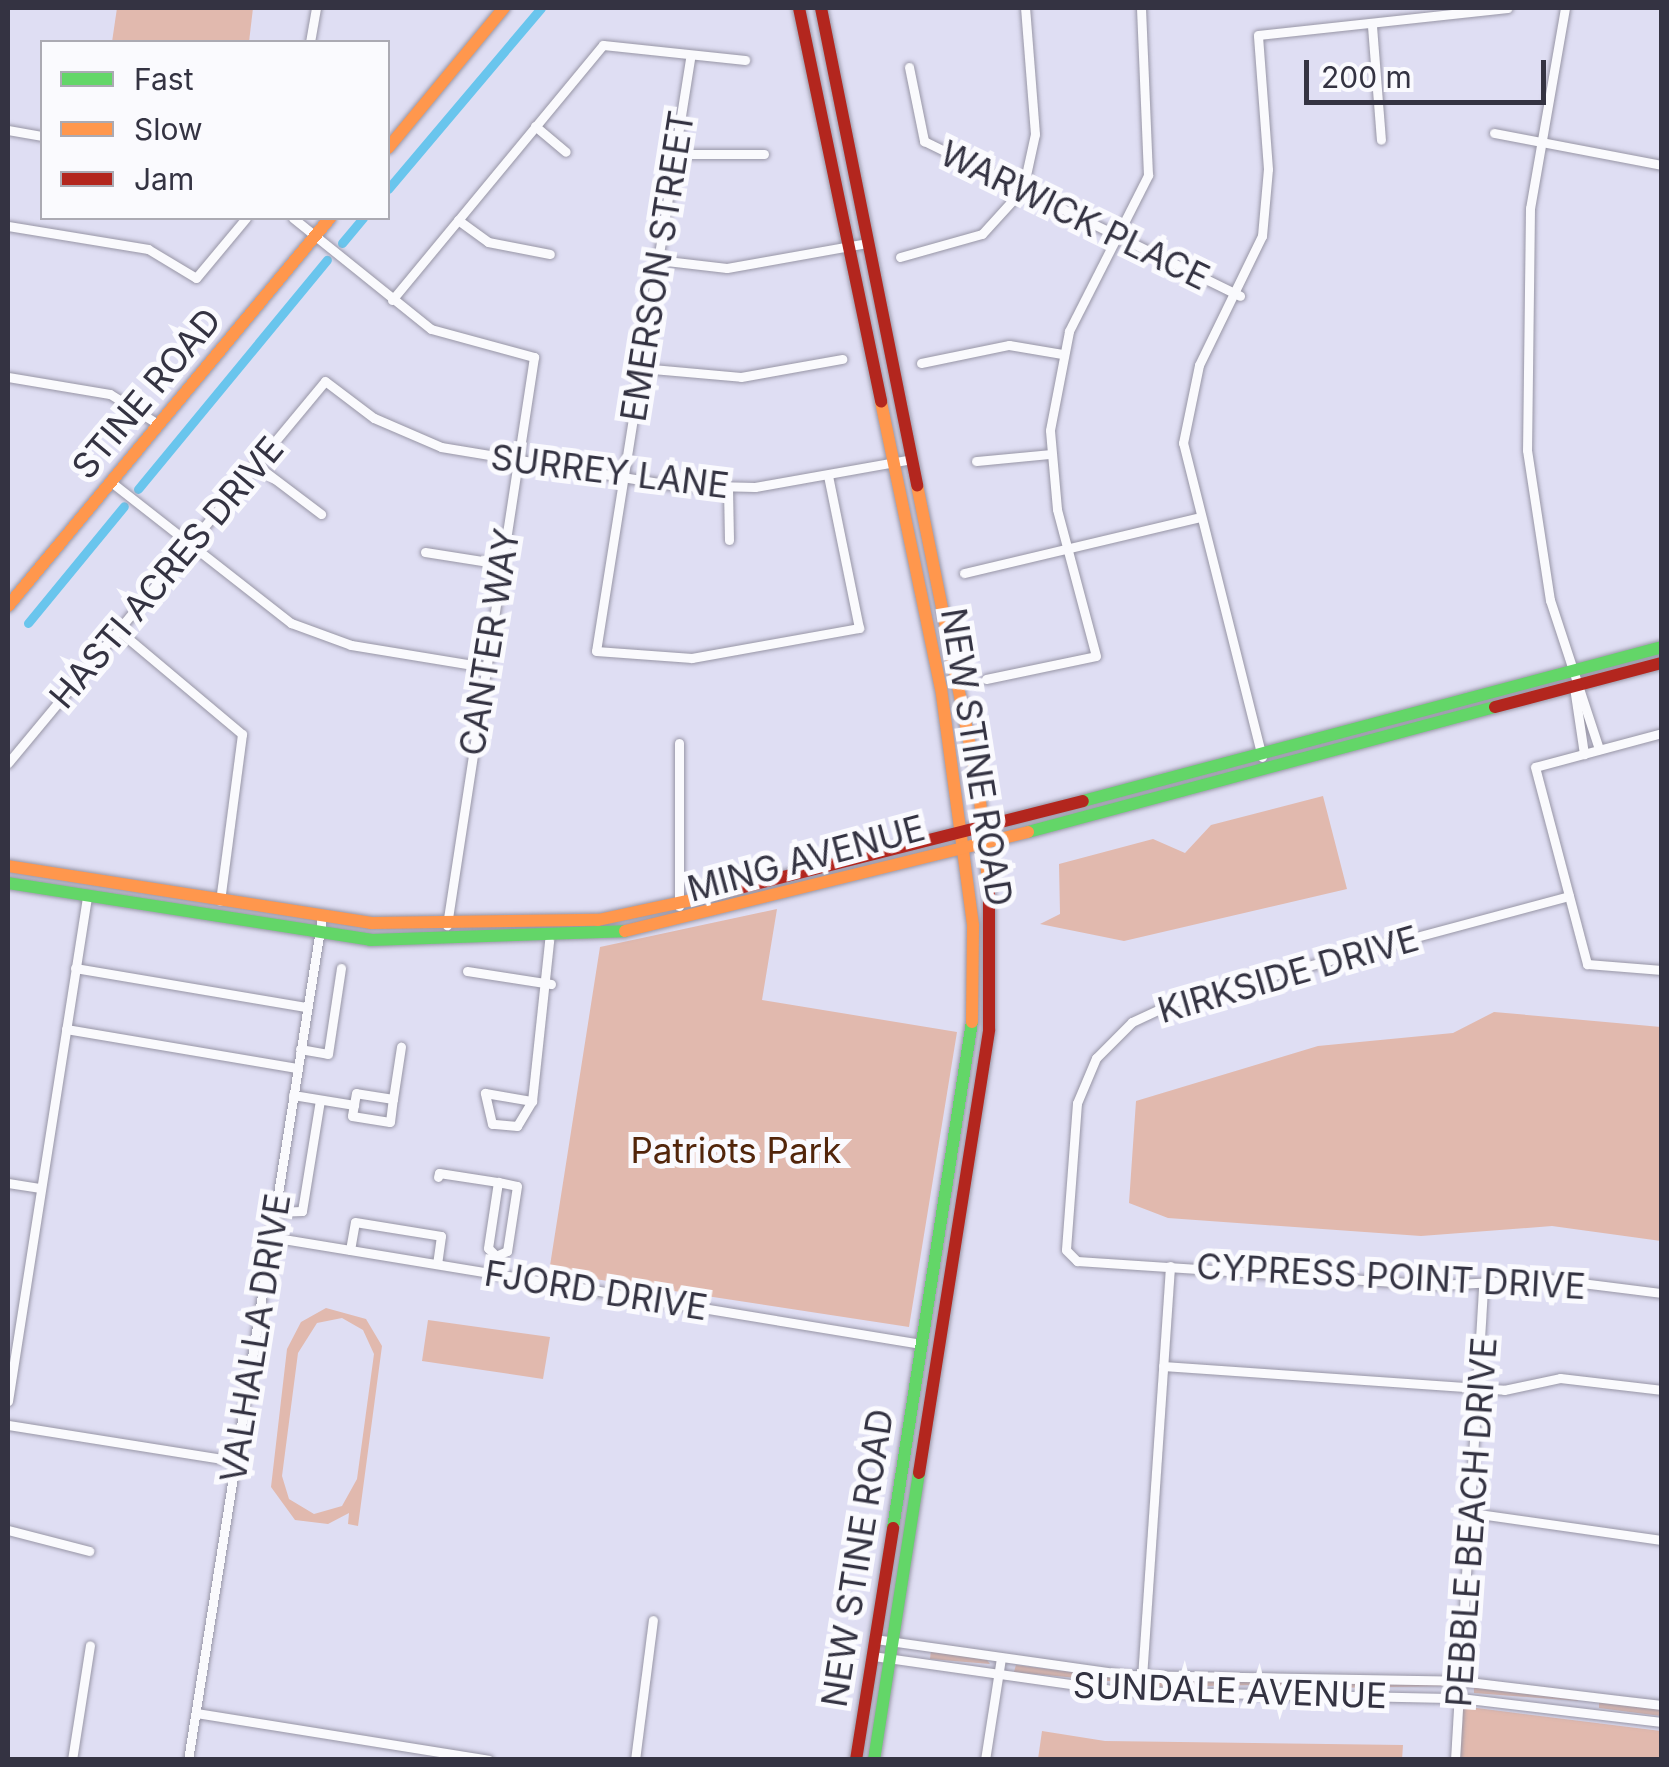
<!DOCTYPE html>
<style>
body{margin:0}
#map{position:relative;width:1669px;height:1767px;overflow:hidden;background:#dfdef3;font-family:Inter,sans-serif}
div>[style]{position:absolute}
.green>*{inset:0;background:#e1b9ae}
.canal>*{height:9px;margin:-4.5px;padding:0 4.5px;transform-origin:4.5px;border-radius:4.5px;background:#69c5ed}
.roads{filter:drop-shadow(0 0 2px #9896a6) drop-shadow(0 0 2px #9896a6)}
.street>*{height:9px;margin:-4.5px;padding:0 4.5px;transform-origin:4.5px;border-radius:4.5px;background:#fafafd}
.fast>*{height:12px;margin:-6px;padding:0 6px;transform-origin:6px;border-radius:6px;background:#63d668}
.slow>*{height:12px;margin:-6px;padding:0 6px;transform-origin:6px;border-radius:6px;background:#ff974d}
.jam>*{height:12px;margin:-6px;padding:0 6px;transform-origin:6px;border-radius:6px;background:#b3261e}
span{translate:-50% -50%;white-space:nowrap;text-align:center;line-height:1.15;-webkit-text-stroke:10px #fafafe;paint-order:stroke}
.street-label{font-size:35px;color:#343342}
.park-label{font-size:35px;color:#52250a}
.frame{position:absolute;inset:0;border:10px solid #343342;pointer-events:none}
.legend{position:absolute;left:40px;top:40px;width:350px;height:180px;box-sizing:border-box;background:#fafafe;border:2px solid #abaab3;margin:0;padding:12px 18px;list-style:none;font-size:30px;color:#343342}
.legend li{display:flex;align-items:center;gap:20px;height:50px}
.legend b{width:50px;border:2px solid #abaab3}
.scale{position:absolute;left:1304px;top:60px;width:242px;height:45px;box-sizing:border-box;border:5px solid #343342;border-top:0;padding-left:12px;font-size:30px;line-height:35px;white-space:nowrap;color:#343342;-webkit-text-stroke:8px #fafafe;paint-order:stroke}
</style>
<div id="map">
<div class="green">
<div style="clip-path:polygon(117px 8px,253px 8px,249px 42px,112px 42px)"></div>
<div style="clip-path:polygon(1323px 796px,1347px 889px,1124px 941px,1040px 924px,1060px 914px,1059px 864px,1153px 839px,1185px 853px,1211px 825px)"></div>
<div style="clip-path:polygon(777px 909px,762px 1000px,957px 1032px,909px 1327px,549px 1272px,600px 947px)"></div>
<div style="clip-path:polygon(1494px 1012px,1661px 1027px,1661px 1241px,1552px 1226px,1421px 1236px,1168px 1218px,1129px 1203px,1136px 1101px,1318px 1046px,1453px 1033px)"></div>
<div style="clip-path:polygon(evenodd,326px 1308px,366px 1319px,382px 1346px,358px 1526px,348px 1524px,349px 1513px,328px 1524px,295px 1520px,271px 1487px,287px 1349px,301px 1322px,326px 1308px,342px 1318px,363px 1330px,374px 1354px,357px 1479px,342px 1506px,314px 1514px,289px 1499px,282px 1476px,298px 1353px,317px 1323px,342px 1318px)"></div>
<div style="clip-path:polygon(428px 1320px,550px 1337px,543px 1379px,422px 1361px)"></div>
<div style="clip-path:polygon(931px 1651px,987px 1660px,990px 1664px,930px 1659px)"></div>
<div style="clip-path:polygon(1016px 1665px,1127px 1679px,1130px 1683px,1014px 1672px)"></div>
<div style="clip-path:polygon(1155px 1680px,1250px 1681px,1253px 1685px,1155px 1687px)"></div>
<div style="clip-path:polygon(1276px 1682px,1446px 1684px,1447px 1686px,1276px 1689px)"></div>
<div style="clip-path:polygon(1474px 1686px,1575px 1697px,1578px 1701px,1474px 1693px)"></div>
<div style="clip-path:polygon(1599px 1700px,1661px 1709px,1661px 1716px,1599px 1708px)"></div>
<div style="clip-path:polygon(1461px 1706px,1661px 1731px,1661px 1759px,1458px 1760px)"></div>
<div style="clip-path:polygon(1042px 1731px,1105px 1741px,1403px 1745px,1402px 1760px,1038px 1759px)"></div>
</div>
<div class="canal">
<div style="left:388px;top:189px;width:237px;rotate:-49.8deg"></div>
<div style="left:342px;top:243px;width:33px;rotate:-50deg"></div>
<div style="left:138px;top:489px;width:297px;rotate:-50.5deg"></div>
<div style="left:28px;top:623px;width:151px;rotate:-50.6deg"></div>
</div>
<div class="roads">
<div class="street">
<div style="left:1565px;top:8px;width:203px;rotate:99.9deg"></div>
<div style="left:1530px;top:208px;width:242px;rotate:90.7deg"></div>
<div style="left:1527px;top:450px;width:152px;rotate:81.3deg"></div>
<div style="left:1550px;top:600px;width:157px;rotate:71.8deg"></div>
<div style="left:1372px;top:26px;width:114px;rotate:85.5deg"></div>
<div style="left:310px;top:42px;width:35px;rotate:-80deg"></div>
<div style="left:690px;top:59px;width:599px;rotate:99.02deg"></div>
<div style="left:596px;top:651px;width:96px;rotate:4.2deg"></div>
<div style="left:692px;top:658px;width:170px;rotate:-10.2deg"></div>
<div style="left:859px;top:628px;width:156px;rotate:-101.5deg"></div>
<div style="left:909px;top:67px;width:76px;rotate:78.5deg"></div>
<div style="left:924px;top:141px;width:352px;rotate:26.1deg"></div>
<div style="left:535px;top:126px;width:40px;rotate:40deg"></div>
<div style="left:8px;top:130px;width:35px;rotate:10deg"></div>
<div style="left:1494px;top:133px;width:171px;rotate:10.8deg"></div>
<div style="left:675px;top:154px;width:89px"></div>
<div style="left:293px;top:218px;width:177px;rotate:38.8deg"></div>
<div style="left:431px;top:329px;width:107px;rotate:15.2deg"></div>
<div style="left:534px;top:357px;width:575px;rotate:98.71deg"></div>
<div style="left:458px;top:220px;width:37px;rotate:36deg"></div>
<div style="left:488px;top:242px;width:63px;rotate:11deg"></div>
<div style="left:8px;top:226px;width:142px;rotate:9.3deg"></div>
<div style="left:148px;top:249px;width:56px;rotate:31.1deg"></div>
<div style="left:196px;top:278px;width:78px;rotate:-50.2deg"></div>
<div style="left:900px;top:257px;width:85px;rotate:-15.7deg"></div>
<div style="left:982px;top:234px;width:61px;rotate:-47.7deg"></div>
<div style="left:1023px;top:189px;width:56px;rotate:-77.7deg"></div>
<div style="left:1035px;top:134px;width:126px;rotate:-94.5deg"></div>
<div style="left:658px;top:260px;width:69px;rotate:6.6deg"></div>
<div style="left:727px;top:268px;width:143px;rotate:-10.1deg"></div>
<div style="left:392px;top:300px;width:331px;rotate:-50.4deg"></div>
<div style="left:603px;top:45px;width:143px;rotate:6deg"></div>
<div style="left:921px;top:363px;width:90px;rotate:-11.6deg"></div>
<div style="left:1009px;top:345px;width:54px;rotate:9.6deg"></div>
<div style="left:641px;top:368px;width:100px;rotate:5.1deg"></div>
<div style="left:741px;top:377px;width:103px;rotate:-10.1deg"></div>
<div style="left:8px;top:377px;width:103px;rotate:9.5deg"></div>
<div style="left:110px;top:394px;width:57px;rotate:32deg"></div>
<div style="left:976px;top:461px;width:74px;rotate:-5.4deg"></div>
<div style="left:255px;top:464px;width:83px;rotate:37.1deg"></div>
<div style="left:111px;top:482px;width:229px;rotate:38.1deg"></div>
<div style="left:291px;top:623px;width:64px;rotate:20.1deg"></div>
<div style="left:351px;top:645px;width:136px;rotate:9.3deg"></div>
<div style="left:728px;top:488px;width:52px;rotate:88.9deg"></div>
<div style="left:425px;top:552px;width:77px;rotate:9deg"></div>
<div style="left:964px;top:573px;width:239px;rotate:-13.3deg"></div>
<div style="left:118px;top:630px;width:162px;rotate:40deg"></div>
<div style="left:242px;top:734px;width:168px;rotate:97.5deg"></div>
<div style="left:986px;top:679px;width:112px;rotate:-11.8deg"></div>
<div style="left:1096px;top:656px;width:152px;rotate:-104.9deg"></div>
<div style="left:1057px;top:509px;width:79px;rotate:-95.1deg"></div>
<div style="left:1050px;top:430px;width:101px;rotate:-79.1deg"></div>
<div style="left:1069px;top:331px;width:175px;rotate:-63.1deg"></div>
<div style="left:1148px;top:175px;width:167px;rotate:-92.4deg"></div>
<div style="left:1574px;top:687px;width:68px;rotate:81.5deg"></div>
<div style="left:1662px;top:733px;width:131px;rotate:165deg"></div>
<div style="left:1535px;top:767px;width:204px;rotate:75.2deg"></div>
<div style="left:1587px;top:964px;width:75px;rotate:4.6deg"></div>
<div style="left:1262px;top:757px;width:324px;rotate:-104.1deg"></div>
<div style="left:1183px;top:443px;width:80px;rotate:-78.4deg"></div>
<div style="left:1199px;top:365px;width:144px;rotate:-64deg"></div>
<div style="left:1262px;top:236px;width:67px;rotate:-84.9deg"></div>
<div style="left:1268px;top:169px;width:134px;rotate:-94.3deg"></div>
<div style="left:1258px;top:35px;width:251px;rotate:-6.2deg"></div>
<div style="left:8px;top:763px;width:496px;rotate:-50.3deg"></div>
<div style="left:325px;top:381px;width:61px;rotate:37.1deg"></div>
<div style="left:374px;top:418px;width:73px;rotate:23.4deg"></div>
<div style="left:441px;top:447px;width:233px;rotate:9.4deg"></div>
<div style="left:671px;top:485px;width:84px;rotate:1.4deg"></div>
<div style="left:755px;top:487px;width:159px;rotate:-10.1deg"></div>
<div style="left:1569px;top:896px;width:406px;rotate:165deg"></div>
<div style="left:1177px;top:1001px;width:50px;rotate:155deg"></div>
<div style="left:1132px;top:1022px;width:51px;rotate:135deg"></div>
<div style="left:1096px;top:1058px;width:49px;rotate:112.9deg"></div>
<div style="left:1077px;top:1103px;width:147px;rotate:94.3deg"></div>
<div style="left:1066px;top:1250px;width:16px;rotate:45deg"></div>
<div style="left:1077px;top:1261px;width:363px;rotate:3.8deg"></div>
<div style="left:1439px;top:1285px;width:110px;rotate:-3.1deg"></div>
<div style="left:1549px;top:1279px;width:114px;rotate:7.1deg"></div>
<div style="left:679px;top:906px;width:163px;rotate:-90deg"></div>
<div style="left:75px;top:968px;width:234px;rotate:9.6deg"></div>
<div style="left:467px;top:971px;width:85px;rotate:8.8deg"></div>
<div style="left:66px;top:1029px;width:234px;rotate:9.6deg"></div>
<div style="left:300px;top:1049px;width:28px;rotate:10deg"></div>
<div style="left:328px;top:1054px;width:87px;rotate:-81.4deg"></div>
<div style="left:485px;top:1093px;width:48px;rotate:9.7deg"></div>
<div style="left:532px;top:1101px;width:29px;rotate:121deg"></div>
<div style="left:517px;top:1126px;width:25px;rotate:-175deg"></div>
<div style="left:492px;top:1124px;width:32px;rotate:-103deg"></div>
<div style="left:293px;top:1095px;width:62px;rotate:9.3deg"></div>
<div style="left:393px;top:1099px;width:37px;rotate:-171deg"></div>
<div style="left:356px;top:1093px;width:23px;rotate:100deg"></div>
<div style="left:352px;top:1116px;width:38px;rotate:9deg"></div>
<div style="left:390px;top:1122px;width:23px;rotate:-83deg"></div>
<div style="left:393px;top:1099px;width:53px;rotate:-81.3deg"></div>
<div style="left:532px;top:1101px;width:161px;rotate:-83.9deg"></div>
<div style="left:438px;top:1177px;width:4px;rotate:-76deg"></div>
<div style="left:439px;top:1173px;width:60px;rotate:8.7deg"></div>
<div style="left:498px;top:1182px;width:19px;rotate:12deg"></div>
<div style="left:517px;top:1186px;width:66px;rotate:98.7deg"></div>
<div style="left:507px;top:1251px;width:12px;rotate:156deg"></div>
<div style="left:496px;top:1256px;width:11px;rotate:-135deg"></div>
<div style="left:488px;top:1248px;width:67px;rotate:-81.4deg"></div>
<div style="left:8px;top:1183px;width:33px;rotate:9deg"></div>
<div style="left:275px;top:1212px;width:27px;rotate:-2deg"></div>
<div style="left:302px;top:1211px;width:112px;rotate:-80.8deg"></div>
<div style="left:271px;top:1237px;width:659px;rotate:9.35deg"></div>
<div style="left:350px;top:1250px;width:28px;rotate:-80deg"></div>
<div style="left:355px;top:1222px;width:87px;rotate:9.2deg"></div>
<div style="left:441px;top:1236px;width:28px;rotate:98deg"></div>
<div style="left:1163px;top:1366px;width:342px;rotate:4deg"></div>
<div style="left:1504px;top:1390px;width:57px;rotate:-12.1deg"></div>
<div style="left:1560px;top:1378px;width:103px;rotate:6.7deg"></div>
<div style="left:8px;top:1401px;width:510px;rotate:-81.09deg"></div>
<div style="left:8px;top:1425px;width:230px;rotate:9deg"></div>
<div style="left:1472px;top:1513px;width:192px;rotate:8.1deg"></div>
<div style="left:8px;top:1530px;width:84px;rotate:14.5deg"></div>
<div style="left:875px;top:1639px;width:255px;rotate:8.1deg"></div>
<div style="left:1127px;top:1675px;width:333px;rotate:1deg"></div>
<div style="left:1460px;top:1681px;width:203px;rotate:6.8deg"></div>
<div style="left:873px;top:1656px;width:248px;rotate:8.1deg"></div>
<div style="left:1119px;top:1691px;width:341px;rotate:1.2deg"></div>
<div style="left:1460px;top:1698px;width:203px;rotate:6.8deg"></div>
<div style="left:1141px;top:1692px;width:427px;rotate:-86.1deg"></div>
<div style="left:196px;top:1713px;width:296px;rotate:9.1deg"></div>
<div style="left:72px;top:1760px;width:116px;rotate:-81.1deg"></div>
<div style="left:188px;top:1760px;width:854px;rotate:-80.97deg"></div>
<div style="left:635px;top:1760px;width:141px;rotate:-82.7deg"></div>
<div style="left:985px;top:1760px;width:103px;rotate:-81.1deg"></div>
<div style="left:1455px;top:1760px;width:477px;rotate:-86.6deg"></div>
</div>
<div class="fast">
<div style="left:1083px;top:801px;width:599px;rotate:-14.89deg"></div>
<div style="left:1028px;top:832px;width:483px;rotate:-15deg"></div>
<div style="left:8px;top:883px;width:366px;rotate:8.9deg"></div>
<div style="left:370px;top:940px;width:255px;rotate:-2deg"></div>
<div style="left:893px;top:1528px;width:512px;rotate:-81.13deg"></div>
<div style="left:874px;top:1760px;width:291px;rotate:-81.1deg"></div>
</div>
<div class="slow">
<div style="left:388px;top:148px;width:182px;rotate:-50.4deg"></div>
<div style="left:881px;top:402px;width:292px;rotate:78.2deg"></div>
<div style="left:941px;top:688px;width:240px;rotate:82.3deg"></div>
<div style="left:973px;top:926px;width:96px;rotate:90.6deg"></div>
<div style="left:917px;top:485px;width:311px;rotate:78.5deg"></div>
<div style="left:979px;top:790px;width:102px;rotate:84.4deg"></div>
<div style="left:8px;top:606px;width:504px;rotate:-50.31deg"></div>
<div style="left:8px;top:866px;width:367px;rotate:8.9deg"></div>
<div style="left:371px;top:923px;width:227px;rotate:-0.8deg"></div>
<div style="left:598px;top:920px;width:100px;rotate:-12.1deg"></div>
<div style="left:625px;top:931px;width:415px;rotate:-13.8deg"></div>
</div>
<div class="jam">
<div style="left:799px;top:8px;width:402px;rotate:78.2deg"></div>
<div style="left:821px;top:8px;width:487px;rotate:78.6deg"></div>
<div style="left:1495px;top:707px;width:173px;rotate:-14.8deg"></div>
<div style="left:696px;top:899px;width:399px;rotate:-14.2deg"></div>
<div style="left:919px;top:1473px;width:449px;rotate:-81deg"></div>
<div style="left:989px;top:1029px;width:137px;rotate:-90deg"></div>
<div style="left:856px;top:1760px;width:235px;rotate:-80.9deg"></div>
</div>
</div>
<div class="street-label">
<span style="left:1075px;top:215px;rotate:26deg">WARWICK PLACE</span>
<span style="left:657px;top:266px;rotate:-81deg">EMERSON STREET</span>
<span style="left:146px;top:393px;rotate:-50deg">STINE ROAD</span>
<span style="left:610px;top:471px;rotate:7deg">SURREY LANE</span>
<span style="left:166px;top:572px;rotate:-50deg">HASTI ACRES DRIVE</span>
<span style="left:489px;top:642px;rotate:-81deg">CANTER WAY</span>
<span style="left:977px;top:757px;rotate:81deg">NEW STINE ROAD</span>
<span style="left:806px;top:858px;rotate:-15deg">MING AVENUE</span>
<span style="left:1288px;top:974px;rotate:-16deg">KIRKSIDE DRIVE</span>
<span style="left:1391px;top:1276px;rotate:3deg">CYPRESS POINT DRIVE</span>
<span style="left:596px;top:1290px;rotate:9deg">FJORD DRIVE</span>
<span style="left:255px;top:1338px;rotate:-81deg">VALHALLA DRIVE</span>
<span style="left:1471px;top:1522px;rotate:-86deg">PEBBLE BEACH DRIVE</span>
<span style="left:857px;top:1558px;rotate:-81deg">NEW STINE ROAD</span>
<span style="left:1230px;top:1690px;rotate:2deg">SUNDALE AVENUE</span>
</div>
<div class="park-label">
<span style="left:736px;top:1150px">Patriots Park</span>
</div>
<div class="frame"></div>
<ul class="legend">
<li><b style="height:12px;background:#63d668"></b>Fast</li>
<li><b style="height:12px;background:#ff974d"></b>Slow</li>
<li><b style="height:12px;background:#b3261e"></b>Jam</li>
</ul>
<div class="scale">200 m</div>
</div>
